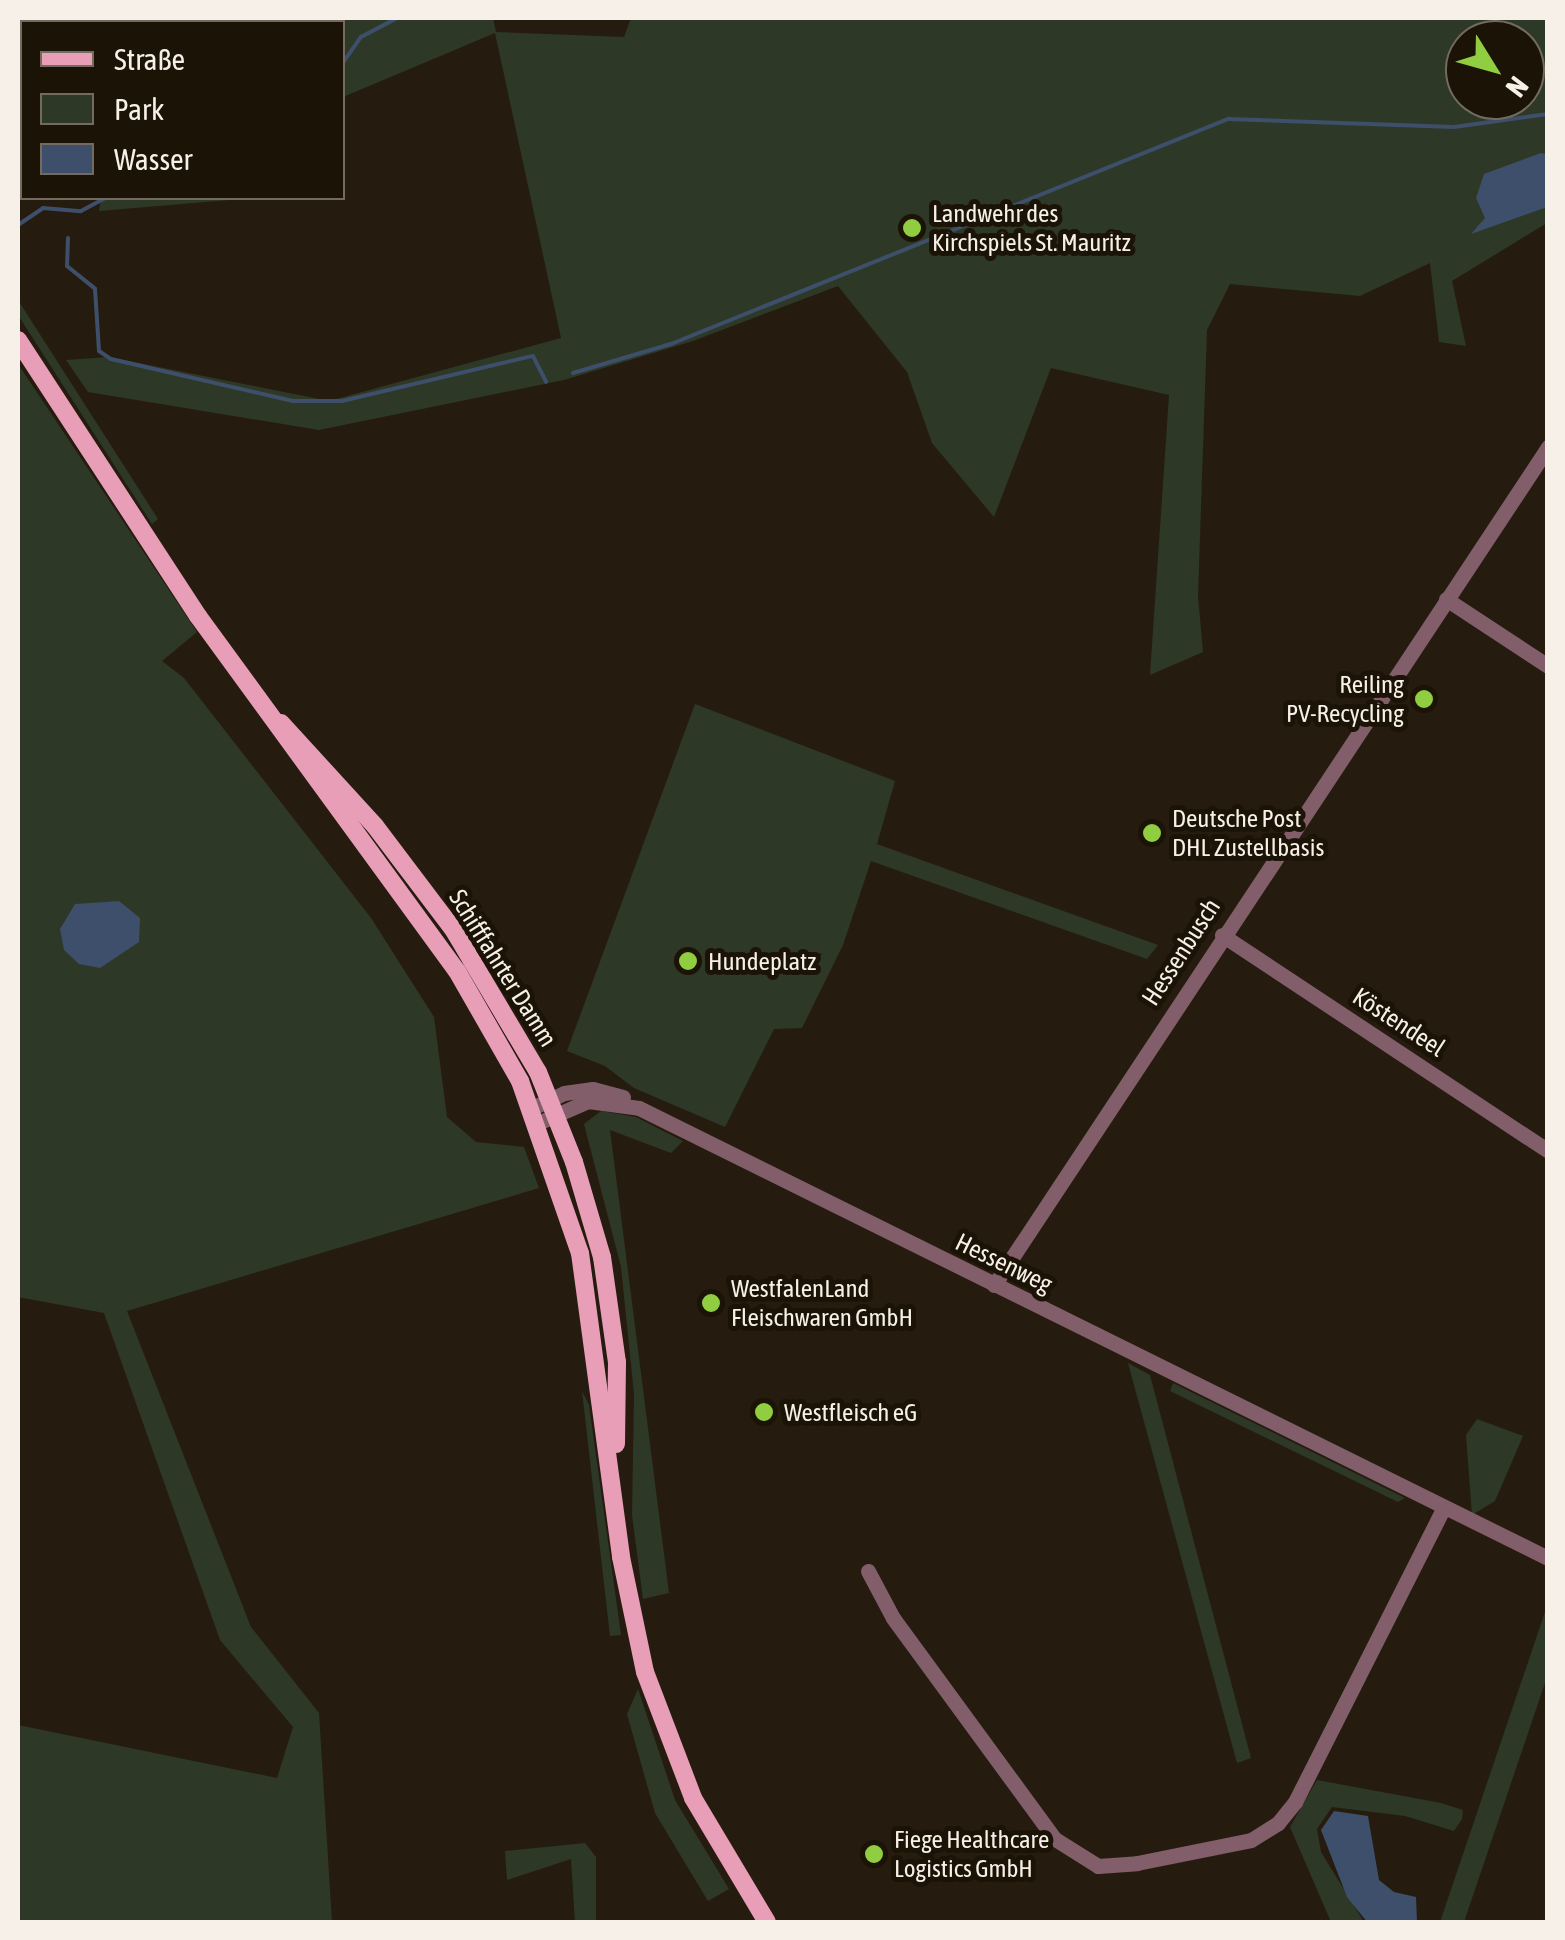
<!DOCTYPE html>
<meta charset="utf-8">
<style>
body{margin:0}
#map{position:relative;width:1565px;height:1940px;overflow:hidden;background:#251c0f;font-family:"Asap Condensed",sans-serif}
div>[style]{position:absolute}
.green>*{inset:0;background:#2e3827}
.water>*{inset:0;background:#3d4f6a}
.stream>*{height:4px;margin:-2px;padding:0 2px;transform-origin:2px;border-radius:2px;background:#3d4f6a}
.minor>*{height:15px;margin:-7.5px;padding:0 7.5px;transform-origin:7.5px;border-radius:7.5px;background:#825e6a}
.major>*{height:18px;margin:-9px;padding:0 9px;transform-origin:9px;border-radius:9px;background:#e99eb7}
.dots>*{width:28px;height:28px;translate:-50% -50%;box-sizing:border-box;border:5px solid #1b1306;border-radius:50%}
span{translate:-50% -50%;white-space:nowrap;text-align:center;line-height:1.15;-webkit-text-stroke:10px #1b1306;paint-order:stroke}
.poi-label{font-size:25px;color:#f7f0e8}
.left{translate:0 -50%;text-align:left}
.right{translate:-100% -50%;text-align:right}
.street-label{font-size:25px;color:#f7f0e8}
.frame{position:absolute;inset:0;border:20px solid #f7f0e8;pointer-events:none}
.legend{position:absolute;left:20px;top:20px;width:325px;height:180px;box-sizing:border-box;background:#1b1306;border:2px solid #736b60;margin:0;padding:12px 18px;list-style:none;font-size:30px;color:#f7f0e8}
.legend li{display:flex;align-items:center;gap:20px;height:50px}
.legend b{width:50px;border:2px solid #736b60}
.north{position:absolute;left:1445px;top:20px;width:100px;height:100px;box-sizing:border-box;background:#1b1306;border:2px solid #736b60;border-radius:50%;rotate:127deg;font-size:28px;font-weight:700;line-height:40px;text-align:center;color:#f7f0e8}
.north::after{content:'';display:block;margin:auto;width:35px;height:45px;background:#90cd41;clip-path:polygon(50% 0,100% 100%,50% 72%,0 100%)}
</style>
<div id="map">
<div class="green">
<div style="clip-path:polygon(evenodd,309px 18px,493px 18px,496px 32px,624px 37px,631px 18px,1547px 18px,1547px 223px,1452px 281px,1466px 346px,1439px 342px,1430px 263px,1360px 296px,1230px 284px,1207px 330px,1198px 596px,1203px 652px,1150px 675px,1169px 395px,1051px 368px,994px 517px,932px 443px,907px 372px,838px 286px,693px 341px,564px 380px,319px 430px,88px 392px,66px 360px,109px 357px,329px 401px,561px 338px,495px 33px,343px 97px,342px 22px,307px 22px,309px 18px,1465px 40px,1525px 40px,1525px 100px,1465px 100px,1465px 40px)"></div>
<div style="clip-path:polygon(101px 198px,253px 198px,99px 211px)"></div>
<div style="clip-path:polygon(18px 300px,158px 519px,152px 524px,18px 315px)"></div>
<div style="clip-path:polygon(18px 364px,197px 632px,162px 661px,184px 678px,371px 918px,434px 1017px,447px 1117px,476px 1142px,524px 1147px,539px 1188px,127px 1311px,251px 1627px,319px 1713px,332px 1922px,18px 1922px,18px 1725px,277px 1778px,293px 1727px,220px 1640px,104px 1313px,18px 1297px)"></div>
<div style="clip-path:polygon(695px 704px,895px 781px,877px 844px,1158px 945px,1147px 959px,871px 861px,843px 945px,802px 1028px,774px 1029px,725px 1127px,634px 1088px,605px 1066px,567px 1051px)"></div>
<div style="clip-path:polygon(601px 1111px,636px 1117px,683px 1141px,671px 1153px,610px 1130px,669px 1593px,643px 1599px,632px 1515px,634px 1394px,621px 1267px,584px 1124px)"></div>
<div style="clip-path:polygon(1128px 1363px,1150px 1375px,1251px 1758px,1237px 1763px)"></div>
<div style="clip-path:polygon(1173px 1383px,1405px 1498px,1398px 1502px,1170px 1391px)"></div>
<div style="clip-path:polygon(582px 1391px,589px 1405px,621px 1635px,610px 1636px)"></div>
<div style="clip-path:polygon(1477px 1419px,1523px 1436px,1495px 1501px,1472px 1515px,1466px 1435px)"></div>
<div style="clip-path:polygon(1547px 1606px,1547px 1677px,1464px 1922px,1440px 1922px)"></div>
<div style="clip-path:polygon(638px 1689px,675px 1800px,729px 1889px,708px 1901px,655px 1813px,627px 1714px)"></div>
<div style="clip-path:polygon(1317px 1780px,1441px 1803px,1463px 1810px,1462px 1819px,1454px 1831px,1405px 1816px,1332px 1807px,1317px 1829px,1321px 1852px,1364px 1922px,1331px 1922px,1290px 1827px)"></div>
<div style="clip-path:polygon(585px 1843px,596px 1857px,596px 1922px,575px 1922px,571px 1859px,507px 1880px,505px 1851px)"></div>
</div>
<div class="water">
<div style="clip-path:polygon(1541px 153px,1547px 154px,1547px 207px,1471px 234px,1485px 218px,1476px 198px,1484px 174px)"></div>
<div style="clip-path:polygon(119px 901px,140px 918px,139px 942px,100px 968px,79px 964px,64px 950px,60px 929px,75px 904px)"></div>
<div style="clip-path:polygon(1334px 1811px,1368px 1816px,1379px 1880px,1394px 1892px,1416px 1897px,1417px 1922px,1367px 1922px,1347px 1897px,1321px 1830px)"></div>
</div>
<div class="stream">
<div style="left:342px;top:64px;width:33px;rotate:-55deg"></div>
<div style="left:361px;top:37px;width:41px;rotate:-27.8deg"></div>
<div style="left:118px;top:198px;width:16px"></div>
<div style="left:139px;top:198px;width:17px"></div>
<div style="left:18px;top:225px;width:30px;rotate:-34deg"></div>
<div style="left:43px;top:208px;width:38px;rotate:5deg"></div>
<div style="left:81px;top:211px;width:27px;rotate:-28deg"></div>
<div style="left:68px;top:238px;width:28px;rotate:92deg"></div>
<div style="left:67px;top:266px;width:36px;rotate:39deg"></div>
<div style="left:95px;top:289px;width:62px;rotate:86.3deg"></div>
<div style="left:99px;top:351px;width:14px;rotate:34deg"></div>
<div style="left:111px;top:359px;width:187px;rotate:13deg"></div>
<div style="left:293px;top:401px;width:49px"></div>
<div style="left:342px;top:401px;width:196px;rotate:-13.3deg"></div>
<div style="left:533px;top:356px;width:29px;rotate:63deg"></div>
<div style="left:573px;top:373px;width:102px;rotate:-16.5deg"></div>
<div style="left:671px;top:344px;width:601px;rotate:-22deg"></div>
<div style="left:1228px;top:119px;width:226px;rotate:2deg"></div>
<div style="left:1454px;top:127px;width:95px;rotate:-7.9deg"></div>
</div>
<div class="minor">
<div style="left:1446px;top:599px;width:122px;rotate:33.3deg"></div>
<div style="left:1222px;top:935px;width:391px;rotate:33.5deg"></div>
<div style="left:532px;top:1108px;width:35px;rotate:-25deg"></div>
<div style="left:564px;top:1093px;width:29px;rotate:-8deg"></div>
<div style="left:593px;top:1089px;width:31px;rotate:15deg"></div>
<div style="left:538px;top:1123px;width:55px;rotate:-23.7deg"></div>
<div style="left:588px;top:1101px;width:51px;rotate:7.8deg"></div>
<div style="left:639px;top:1108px;width:1014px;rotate:26.34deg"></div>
<div style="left:994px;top:1285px;width:1005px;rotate:-56.53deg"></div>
<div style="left:868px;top:1571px;width:53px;rotate:62deg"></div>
<div style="left:893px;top:1618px;width:274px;rotate:53.8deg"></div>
<div style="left:1055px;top:1839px;width:51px;rotate:32.1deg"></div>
<div style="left:1098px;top:1866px;width:39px;rotate:-4deg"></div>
<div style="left:1137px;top:1863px;width:116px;rotate:-11.4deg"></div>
<div style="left:1251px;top:1840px;width:32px;rotate:-32deg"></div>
<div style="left:1278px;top:1823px;width:27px;rotate:-51deg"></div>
<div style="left:1295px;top:1802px;width:328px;rotate:-63.2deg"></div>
</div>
<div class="major">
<div style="left:18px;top:340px;width:330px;rotate:56.9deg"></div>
<div style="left:198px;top:616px;width:439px;rotate:53.9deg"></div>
<div style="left:457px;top:971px;width:127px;rotate:60.2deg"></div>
<div style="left:520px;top:1081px;width:182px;rotate:70.8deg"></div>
<div style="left:580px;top:1253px;width:307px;rotate:82.3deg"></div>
<div style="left:621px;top:1557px;width:117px;rotate:78.2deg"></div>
<div style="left:645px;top:1672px;width:135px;rotate:69.1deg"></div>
<div style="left:693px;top:1798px;width:144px;rotate:59.2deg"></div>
<div style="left:281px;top:723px;width:139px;rotate:47.6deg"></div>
<div style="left:375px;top:826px;width:129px;rotate:52.9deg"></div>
<div style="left:453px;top:929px;width:166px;rotate:59.3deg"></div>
<div style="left:538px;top:1072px;width:97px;rotate:68.2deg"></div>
<div style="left:574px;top:1162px;width:99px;rotate:73.6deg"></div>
<div style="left:602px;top:1257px;width:106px;rotate:81.9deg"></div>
<div style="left:617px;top:1362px;width:82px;rotate:90.7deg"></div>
</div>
<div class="dots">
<div style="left:912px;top:228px;background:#90cd41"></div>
<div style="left:1424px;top:699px;background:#90cd41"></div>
<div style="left:1152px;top:833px;background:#90cd41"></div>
<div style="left:688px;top:961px;background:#90cd41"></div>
<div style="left:711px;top:1303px;background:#90cd41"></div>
<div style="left:764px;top:1412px;background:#90cd41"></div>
<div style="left:874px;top:1854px;background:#90cd41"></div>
</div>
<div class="poi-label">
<span class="left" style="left:932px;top:228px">Landwehr des<br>Kirchspiels St. Mauritz</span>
<span class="right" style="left:1404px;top:699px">Reiling<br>PV-Recycling</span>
<span class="left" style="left:1172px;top:833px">Deutsche Post<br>DHL Zustellbasis</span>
<span class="left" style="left:708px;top:961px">Hundeplatz</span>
<span class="left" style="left:731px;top:1303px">WestfalenLand<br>Fleischwaren GmbH</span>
<span class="left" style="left:784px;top:1412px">Westfleisch eG</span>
<span class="left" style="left:894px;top:1854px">Fiege Healthcare<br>Logistics GmbH</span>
</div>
<div class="street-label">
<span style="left:1181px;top:952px;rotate:-57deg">Hessenbusch</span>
<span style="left:503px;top:968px;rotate:58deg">Schifffahrter Damm</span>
<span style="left:1399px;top:1022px;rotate:33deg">Köstendeel</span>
<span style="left:1004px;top:1263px;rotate:26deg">Hessenweg</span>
</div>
<div class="frame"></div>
<ul class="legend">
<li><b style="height:12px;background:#e99eb7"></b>Straße</li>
<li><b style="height:28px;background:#2e3827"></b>Park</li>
<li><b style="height:28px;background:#3d4f6a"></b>Wasser</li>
</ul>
<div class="north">N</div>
</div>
